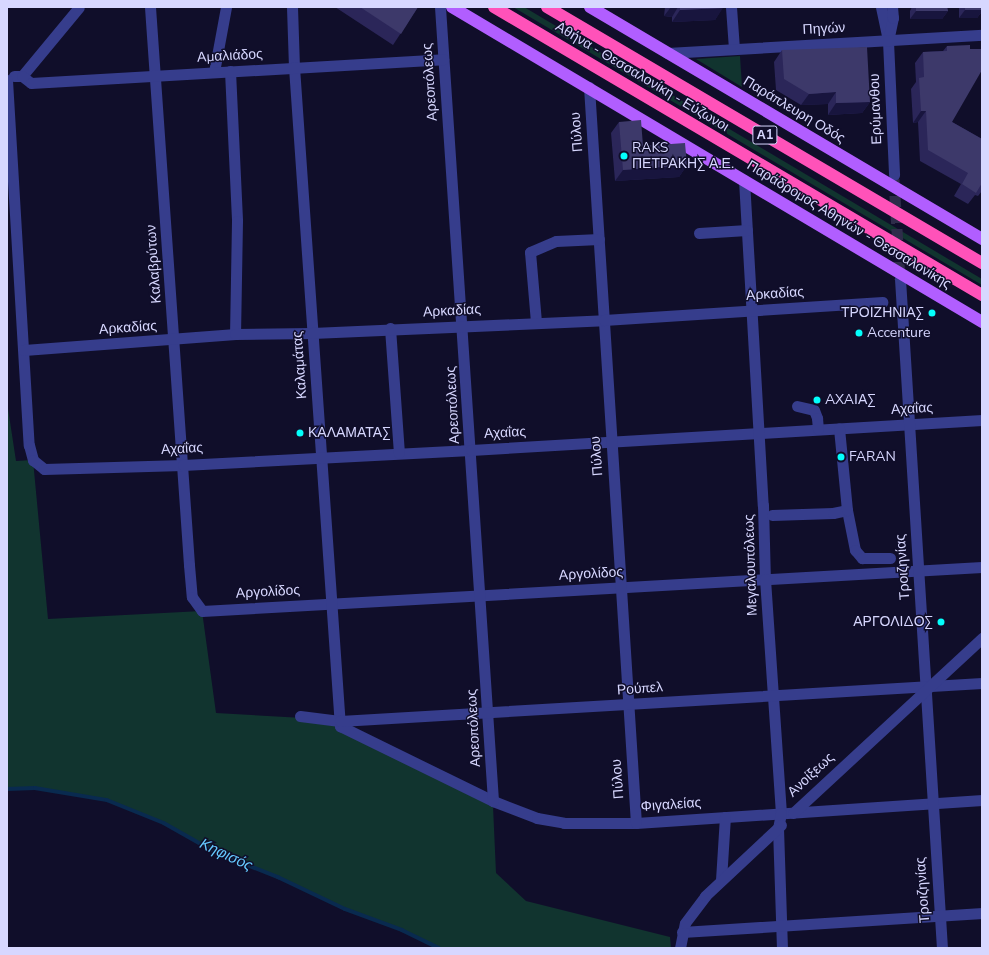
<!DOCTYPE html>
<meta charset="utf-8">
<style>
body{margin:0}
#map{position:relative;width:989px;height:955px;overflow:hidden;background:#100e2a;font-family:"Nunito Sans",sans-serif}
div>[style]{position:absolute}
.green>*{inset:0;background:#11342f}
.stream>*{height:3.5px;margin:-1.75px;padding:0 1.75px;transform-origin:1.75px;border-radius:1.75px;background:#092a4f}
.minor-tunnel>*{height:11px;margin-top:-5.5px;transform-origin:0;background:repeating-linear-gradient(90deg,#2e2c4a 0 11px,transparent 0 16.5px)}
.minor>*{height:11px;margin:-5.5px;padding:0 5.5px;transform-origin:5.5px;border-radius:5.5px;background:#363d8c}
.major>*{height:12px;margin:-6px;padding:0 6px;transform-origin:6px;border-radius:6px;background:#b15eff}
.highway>*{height:12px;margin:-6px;padding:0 6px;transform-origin:6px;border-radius:6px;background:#ff52b9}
.wall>*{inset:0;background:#2b2659}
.shaded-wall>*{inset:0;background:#18153e}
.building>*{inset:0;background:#3d396a}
.dots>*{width:11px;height:11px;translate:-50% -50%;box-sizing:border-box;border:2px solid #100e2a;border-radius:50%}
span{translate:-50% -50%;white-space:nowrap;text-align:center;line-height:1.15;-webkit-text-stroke:3px #100e2a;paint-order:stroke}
.shield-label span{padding:1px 3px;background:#100e2a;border:1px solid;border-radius:3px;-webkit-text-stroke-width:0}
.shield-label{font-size:13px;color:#d7d7ff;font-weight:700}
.street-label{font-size:14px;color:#d7d7ff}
.poi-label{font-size:14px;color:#d7d7ff}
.left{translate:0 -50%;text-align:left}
.right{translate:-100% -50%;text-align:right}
.water-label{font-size:15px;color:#65c9ff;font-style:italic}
.frame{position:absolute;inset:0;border:8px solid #d7d7ff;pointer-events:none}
</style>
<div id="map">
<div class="green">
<div style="clip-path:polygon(513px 7px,524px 7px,982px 279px,982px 285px)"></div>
<div style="clip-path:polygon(740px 56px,742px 87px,696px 59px)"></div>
<div style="clip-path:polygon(7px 402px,16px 461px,33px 460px,48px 619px,202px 611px,216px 713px,339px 720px,493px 806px,496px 873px,526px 901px,670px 937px,671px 948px,439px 948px,402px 930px,345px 909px,278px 877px,217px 853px,164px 823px,107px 800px,35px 788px,7px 789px)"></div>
</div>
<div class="stream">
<div style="left:7px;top:789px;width:28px;rotate:-2deg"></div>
<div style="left:35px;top:788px;width:73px;rotate:9.5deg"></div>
<div style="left:107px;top:800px;width:61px;rotate:22deg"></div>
<div style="left:164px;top:823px;width:61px;rotate:29.5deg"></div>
<div style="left:217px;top:853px;width:66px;rotate:21.5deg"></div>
<div style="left:278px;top:877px;width:74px;rotate:25.5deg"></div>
<div style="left:345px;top:909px;width:61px;rotate:20.2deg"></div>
<div style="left:402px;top:930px;width:41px;rotate:25.9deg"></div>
</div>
<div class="minor-tunnel">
<div style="left:894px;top:179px;width:100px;rotate:86.6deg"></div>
</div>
<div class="minor">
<div style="left:150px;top:7px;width:559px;rotate:86deg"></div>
<div style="left:189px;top:565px;width:32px;rotate:85deg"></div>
<div style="left:192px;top:597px;width:17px;rotate:54deg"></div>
<div style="left:202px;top:611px;width:781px;rotate:-3.23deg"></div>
<div style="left:292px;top:7px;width:60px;rotate:88.1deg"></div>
<div style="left:294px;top:67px;width:661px;rotate:86.01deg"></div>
<div style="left:340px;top:726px;width:170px;rotate:26.1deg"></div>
<div style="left:493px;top:801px;width:47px;rotate:21.1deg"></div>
<div style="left:537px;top:818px;width:27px;rotate:10deg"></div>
<div style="left:564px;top:823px;width:72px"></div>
<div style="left:636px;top:823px;width:347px;rotate:-3.8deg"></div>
<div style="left:440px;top:7px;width:796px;rotate:86.18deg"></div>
<div style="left:731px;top:7px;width:42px;rotate:85.9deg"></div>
<div style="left:881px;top:7px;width:35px;rotate:78deg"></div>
<div style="left:888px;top:41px;width:134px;rotate:87.4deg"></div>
<div style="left:888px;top:41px;width:24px;rotate:-78deg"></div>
<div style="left:893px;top:18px;width:11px;rotate:-95deg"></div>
<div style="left:667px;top:53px;width:316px;rotate:-3.3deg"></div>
<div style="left:230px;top:71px;width:150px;rotate:87.3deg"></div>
<div style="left:237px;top:221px;width:113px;rotate:91deg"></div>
<div style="left:214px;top:72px;width:66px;rotate:-79.5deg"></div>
<div style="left:14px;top:76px;width:8px"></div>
<div style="left:22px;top:76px;width:89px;rotate:-50.4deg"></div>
<div style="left:22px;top:76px;width:11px;rotate:38deg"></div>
<div style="left:31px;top:83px;width:413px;rotate:-3.3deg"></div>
<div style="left:7px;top:80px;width:366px;rotate:86.6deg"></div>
<div style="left:29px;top:445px;width:16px;rotate:75deg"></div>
<div style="left:33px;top:460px;width:14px;rotate:39deg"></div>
<div style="left:44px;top:469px;width:139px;rotate:-1.6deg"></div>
<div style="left:183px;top:465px;width:288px;rotate:-3deg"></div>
<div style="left:471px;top:450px;width:512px;rotate:-3.36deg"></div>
<div style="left:589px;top:87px;width:737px;rotate:86.35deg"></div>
<div style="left:744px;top:180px;width:326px;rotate:86.7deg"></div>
<div style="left:763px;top:505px;width:74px;rotate:88.5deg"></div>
<div style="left:765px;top:579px;width:235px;rotate:86.1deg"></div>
<div style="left:781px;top:813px;width:15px;rotate:101deg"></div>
<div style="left:778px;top:828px;width:120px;rotate:88.1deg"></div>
<div style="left:699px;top:233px;width:48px;rotate:-3.6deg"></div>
<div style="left:900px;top:279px;width:670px;rotate:86.41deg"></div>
<div style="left:536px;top:322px;width:70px;rotate:-94.9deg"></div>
<div style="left:530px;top:252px;width:28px;rotate:-23deg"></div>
<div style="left:556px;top:241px;width:43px;rotate:-2.7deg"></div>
<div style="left:390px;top:328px;width:125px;rotate:85.9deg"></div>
<div style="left:24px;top:350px;width:212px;rotate:-4.3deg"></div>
<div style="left:235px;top:334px;width:77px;rotate:-0.7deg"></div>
<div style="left:312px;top:333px;width:292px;rotate:-2.5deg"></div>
<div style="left:604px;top:320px;width:279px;rotate:-3.7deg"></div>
<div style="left:797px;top:406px;width:17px;rotate:13deg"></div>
<div style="left:814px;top:410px;width:9px;rotate:69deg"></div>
<div style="left:817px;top:418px;width:11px;rotate:85deg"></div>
<div style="left:847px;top:510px;width:41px;rotate:78.7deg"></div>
<div style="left:855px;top:550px;width:11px;rotate:49deg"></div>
<div style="left:862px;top:558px;width:28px"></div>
<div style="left:772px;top:515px;width:61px;rotate:-1.9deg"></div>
<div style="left:833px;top:513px;width:14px;rotate:-12deg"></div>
<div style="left:847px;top:510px;width:82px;rotate:-95.6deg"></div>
<div style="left:300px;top:716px;width:40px;rotate:7.1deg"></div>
<div style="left:340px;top:721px;width:643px;rotate:-3.39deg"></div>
<div style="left:793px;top:813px;width:258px;rotate:-42.8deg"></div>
<div style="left:721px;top:880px;width:63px;rotate:-86.4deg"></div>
<div style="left:682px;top:932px;width:301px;rotate:-3.6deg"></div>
<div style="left:680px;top:948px;width:25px;rotate:-79deg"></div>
<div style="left:685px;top:923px;width:34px;rotate:-53deg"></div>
<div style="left:705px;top:896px;width:104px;rotate:-43.1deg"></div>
</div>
<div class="major">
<div style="left:452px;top:7px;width:617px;rotate:30.72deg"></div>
<div style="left:590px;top:7px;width:456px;rotate:30.6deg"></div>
</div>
<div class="highway">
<div style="left:494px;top:7px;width:567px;rotate:30.55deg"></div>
<div style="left:547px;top:7px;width:505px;rotate:30.48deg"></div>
</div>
<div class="wall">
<div style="clip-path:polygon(335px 7px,418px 7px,393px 45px)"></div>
<div style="clip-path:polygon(665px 7px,723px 7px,715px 20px,672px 22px,672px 17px,664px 16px)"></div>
<div style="clip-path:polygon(912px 7px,949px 7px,947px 7px,948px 11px,942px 19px,910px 19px,910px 11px)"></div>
<div style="clip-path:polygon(959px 7px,982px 7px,980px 14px,977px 18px,959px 18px)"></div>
<div style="clip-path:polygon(947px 46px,952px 122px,982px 139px,982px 191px,978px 196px,975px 195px,968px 204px,954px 196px,961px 184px,920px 161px,918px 122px,913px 123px,911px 89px,916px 82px,915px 63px,923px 52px,943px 51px)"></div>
<div style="clip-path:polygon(782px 50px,870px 102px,862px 113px,828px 115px,828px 104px,801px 105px,776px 90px,774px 62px)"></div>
<div style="clip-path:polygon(619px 122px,643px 146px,687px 165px,679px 177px,615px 181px,611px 133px)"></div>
</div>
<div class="shaded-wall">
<div style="clip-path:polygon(671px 7px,678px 7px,672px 17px,664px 16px)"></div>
<div style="clip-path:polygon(982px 7px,982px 14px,980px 14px,977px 18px,959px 18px,965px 10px)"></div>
<div style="clip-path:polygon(723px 8px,715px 20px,672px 22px,680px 10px)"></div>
<div style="clip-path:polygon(916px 11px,948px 11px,942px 19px,910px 19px)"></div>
<div style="clip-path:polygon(836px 92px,828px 104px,801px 105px,809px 94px)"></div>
<div style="clip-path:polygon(870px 102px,862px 113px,828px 115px,836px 103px)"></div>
<div style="clip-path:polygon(921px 111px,926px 111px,918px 122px,913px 123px)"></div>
<div style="clip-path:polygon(687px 165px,679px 177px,615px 181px,623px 170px)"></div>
</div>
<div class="building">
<div style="clip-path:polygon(360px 7px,418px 7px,401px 34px)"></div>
<div style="clip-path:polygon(680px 7px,723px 7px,723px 8px,680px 10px)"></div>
<div style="clip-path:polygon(916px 7px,947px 7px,948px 11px,916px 11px)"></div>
<div style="clip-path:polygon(965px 7px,982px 7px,982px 10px,965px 10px)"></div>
<div style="clip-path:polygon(970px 45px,970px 49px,982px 49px,982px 70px,952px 122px,982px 139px,982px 183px,976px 193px,962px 184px,968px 173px,928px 150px,926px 111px,921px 111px,919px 78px,924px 77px,923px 52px,947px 51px,947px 46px)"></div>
<div style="clip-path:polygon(867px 47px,870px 102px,836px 103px,836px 92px,809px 94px,784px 79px,782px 50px)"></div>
<div style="clip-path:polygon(641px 120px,643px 146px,685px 143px,687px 165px,623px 170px,619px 122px)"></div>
</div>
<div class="dots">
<div style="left:624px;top:156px;background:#03fffc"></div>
<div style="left:932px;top:313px;background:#03fffc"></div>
<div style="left:859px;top:333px;background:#03fffc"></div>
<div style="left:817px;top:400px;background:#03fffc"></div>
<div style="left:300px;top:433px;background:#03fffc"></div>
<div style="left:841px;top:457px;background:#03fffc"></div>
<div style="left:941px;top:622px;background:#03fffc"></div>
</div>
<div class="shield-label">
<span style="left:765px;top:135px">Α1</span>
</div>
<div class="street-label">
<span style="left:824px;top:29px;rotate:-3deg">Πηγών</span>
<span style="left:230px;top:56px;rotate:-3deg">Αμαλιάδος</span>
<span style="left:642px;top:77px;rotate:31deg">Αθήνα - Θεσσαλονίκη - Εύζωνοι</span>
<span style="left:430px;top:82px;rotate:-94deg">Αρεοπόλεως</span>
<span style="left:876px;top:109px;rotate:-92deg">Ερύμανθου</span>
<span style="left:794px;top:110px;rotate:31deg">Παράπλευρη Οδός</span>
<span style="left:577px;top:132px;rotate:-94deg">Πύλου</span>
<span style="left:849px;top:225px;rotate:31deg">Παράδρομος Αθηνών - Θεσσαλονίκης</span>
<span style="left:154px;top:264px;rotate:-94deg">Καλαβρύτων</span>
<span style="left:775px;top:294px;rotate:-4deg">Αρκαδίας</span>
<span style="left:452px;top:311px;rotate:-3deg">Αρκαδίας</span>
<span style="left:128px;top:328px;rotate:-4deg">Αρκαδίας</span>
<span style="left:300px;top:365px;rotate:-94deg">Καλαμάτας</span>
<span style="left:453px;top:405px;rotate:-93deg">Αρεοπόλεως</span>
<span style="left:912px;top:409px;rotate:-3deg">Αχαΐας</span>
<span style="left:505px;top:433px;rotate:-3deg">Αχαΐας</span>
<span style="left:182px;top:449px;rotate:-3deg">Αχαΐας</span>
<span style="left:597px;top:456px;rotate:-94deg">Πύλου</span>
<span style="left:751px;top:565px;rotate:-92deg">Μεγαλουπόλεως</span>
<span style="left:903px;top:567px;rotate:-94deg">Τροιζηνίας</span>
<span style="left:591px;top:574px;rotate:-3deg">Αργολίδος</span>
<span style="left:268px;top:592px;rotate:-3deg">Αργολίδος</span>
<span style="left:640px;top:689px;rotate:-4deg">Ρούπελ</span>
<span style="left:474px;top:728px;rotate:-93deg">Αρεοπόλεως</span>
<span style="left:811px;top:775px;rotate:-43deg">Ανοίξεως</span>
<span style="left:618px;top:779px;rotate:-94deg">Πύλου</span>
<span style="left:671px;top:805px;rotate:-4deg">Φιγαλείας</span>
<span style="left:923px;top:890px;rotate:-94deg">Τροιζηνίας</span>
</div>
<div class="poi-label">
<span class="left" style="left:632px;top:156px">RAKS<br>ΠΕΤΡΑΚΗΣ Α.Ε.</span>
<span class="right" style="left:924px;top:313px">ΤΡΟΙΖΗΝΙΑΣ</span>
<span class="left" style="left:867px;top:333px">Accenture</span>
<span class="left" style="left:825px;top:400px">AXAΙΑΣ</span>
<span class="left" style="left:308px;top:433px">ΚΑΛΑΜΑΤΑΣ</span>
<span class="left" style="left:849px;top:457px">FARAN</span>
<span class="right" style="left:933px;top:622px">ΑΡΓΟΛΙΔΟΣ</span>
</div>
<div class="water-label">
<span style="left:226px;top:855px;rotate:25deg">Κηφισός</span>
</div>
<div class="frame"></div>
</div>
